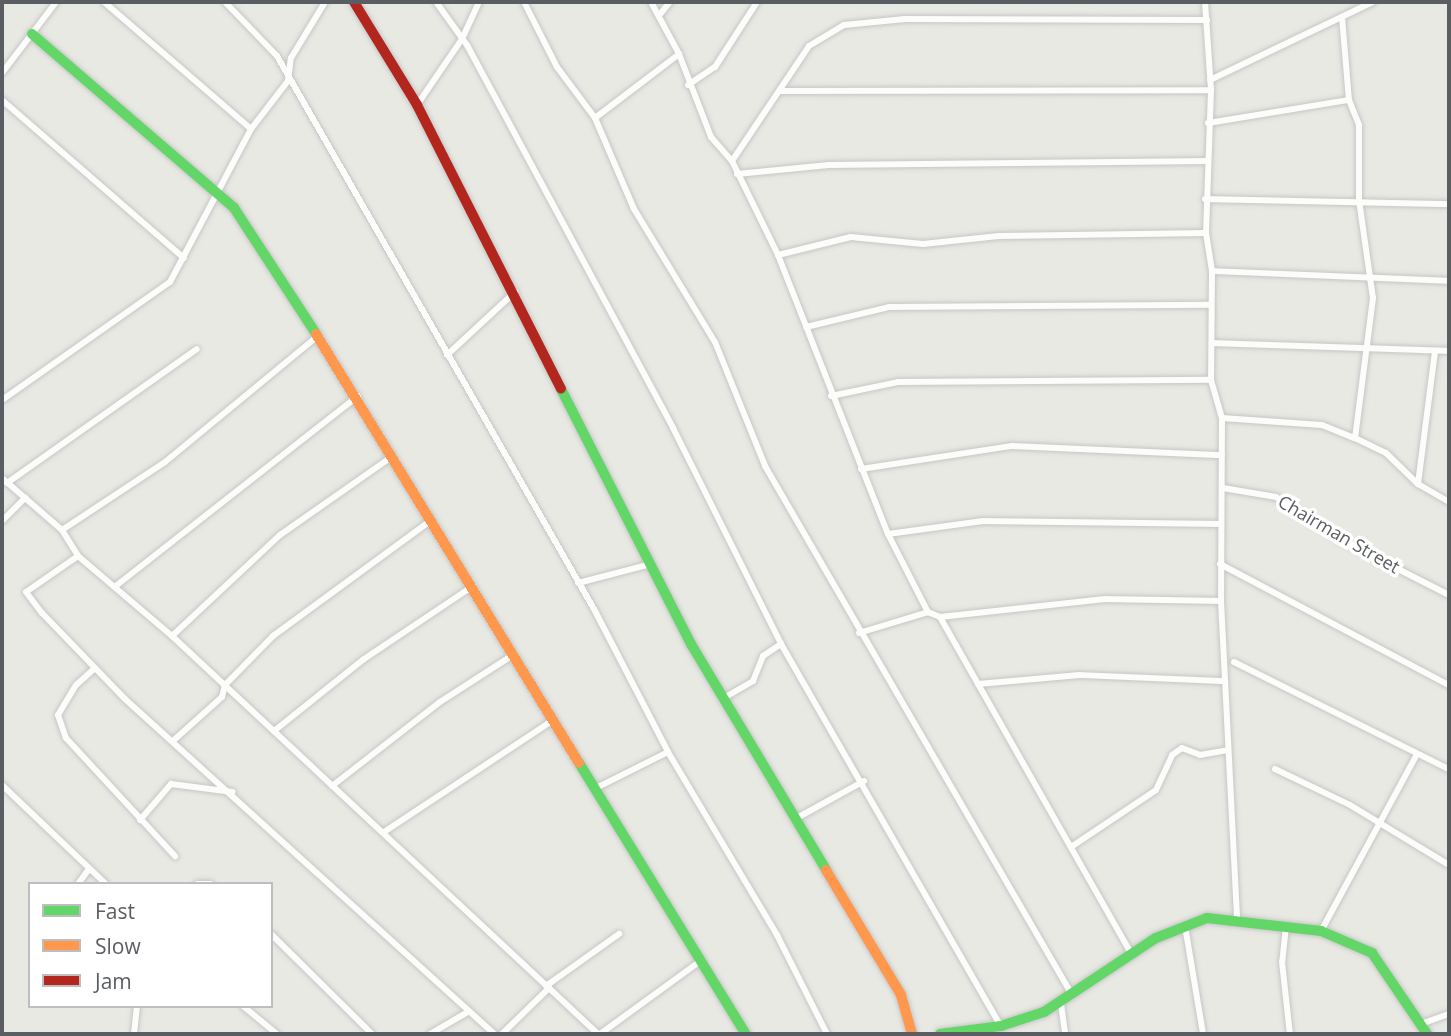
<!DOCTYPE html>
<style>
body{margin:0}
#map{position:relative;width:1451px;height:1036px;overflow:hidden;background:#e9e9e4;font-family:"Open Sans",sans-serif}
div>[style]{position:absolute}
.roads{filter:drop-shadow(0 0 2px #c6c7c6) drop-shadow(0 0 2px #c6c7c6)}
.street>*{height:6px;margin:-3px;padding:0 3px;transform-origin:3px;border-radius:3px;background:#fcfcfb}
.fast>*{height:10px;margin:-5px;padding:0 5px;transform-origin:5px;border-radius:5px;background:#63d668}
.slow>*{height:10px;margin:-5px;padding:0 5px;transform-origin:5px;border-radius:5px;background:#ff974d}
.jam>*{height:10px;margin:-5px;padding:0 5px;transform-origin:5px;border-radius:5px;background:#b3261e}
span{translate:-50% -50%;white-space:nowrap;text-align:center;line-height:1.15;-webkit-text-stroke:7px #fff;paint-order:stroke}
.street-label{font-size:18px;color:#5a5d61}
.frame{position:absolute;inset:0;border:4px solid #5a5d61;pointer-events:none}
.legend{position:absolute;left:28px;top:882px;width:245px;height:126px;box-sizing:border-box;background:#fff;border:2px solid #bdbec0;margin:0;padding:9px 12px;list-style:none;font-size:21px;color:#5a5d61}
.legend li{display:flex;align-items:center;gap:14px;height:35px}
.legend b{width:35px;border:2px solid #bdbec0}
</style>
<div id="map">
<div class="roads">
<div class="street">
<div style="left:104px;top:2px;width:194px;rotate:40.8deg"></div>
<div style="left:225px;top:2px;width:75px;rotate:46.1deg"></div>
<div style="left:277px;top:56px;width:637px;rotate:60.18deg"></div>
<div style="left:594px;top:609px;width:161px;rotate:62.6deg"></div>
<div style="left:668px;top:752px;width:213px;rotate:59.2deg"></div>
<div style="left:777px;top:935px;width:111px;rotate:63.2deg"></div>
<div style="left:436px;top:2px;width:53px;rotate:54.2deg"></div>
<div style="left:467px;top:45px;width:435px;rotate:61.7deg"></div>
<div style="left:673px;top:428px;width:241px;rotate:63.4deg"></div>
<div style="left:781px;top:644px;width:441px;rotate:60.1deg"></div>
<div style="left:524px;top:2px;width:73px;rotate:63.1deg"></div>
<div style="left:557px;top:67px;width:64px;rotate:53.3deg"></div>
<div style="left:595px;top:118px;width:99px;rotate:66.8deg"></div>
<div style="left:634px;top:209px;width:156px;rotate:58.7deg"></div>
<div style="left:715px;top:342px;width:134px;rotate:68deg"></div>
<div style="left:765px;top:466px;width:609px;rotate:59.86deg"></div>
<div style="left:651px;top:2px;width:59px;rotate:61.7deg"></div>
<div style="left:679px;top:54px;width:89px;rotate:68.9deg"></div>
<div style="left:711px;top:137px;width:32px;rotate:49deg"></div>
<div style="left:732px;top:161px;width:105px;rotate:63.9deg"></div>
<div style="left:778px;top:255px;width:300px;rotate:68.5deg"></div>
<div style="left:888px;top:534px;width:88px;rotate:62.9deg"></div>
<div style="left:928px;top:612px;width:13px;rotate:23deg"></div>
<div style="left:940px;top:617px;width:386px;rotate:60.4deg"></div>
<div style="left:1205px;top:2px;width:88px;rotate:86.1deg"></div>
<div style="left:1211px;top:90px;width:143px;rotate:92deg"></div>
<div style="left:1206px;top:233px;width:38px;rotate:81deg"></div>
<div style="left:1212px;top:271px;width:109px;rotate:90.5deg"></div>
<div style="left:1211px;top:380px;width:40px;rotate:74deg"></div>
<div style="left:1222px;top:418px;width:183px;rotate:90.3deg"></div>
<div style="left:1221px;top:601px;width:319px;rotate:87.1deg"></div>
<div style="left:661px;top:13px;width:14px;rotate:-51deg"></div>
<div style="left:1342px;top:17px;width:83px;rotate:85.2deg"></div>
<div style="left:1349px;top:100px;width:27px;rotate:68deg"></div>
<div style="left:1359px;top:125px;width:75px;rotate:90deg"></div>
<div style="left:1359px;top:200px;width:99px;rotate:81.9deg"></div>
<div style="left:1373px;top:298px;width:141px;rotate:97.3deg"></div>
<div style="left:1355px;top:438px;width:34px;rotate:26deg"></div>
<div style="left:1386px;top:453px;width:45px;rotate:44.1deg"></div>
<div style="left:1418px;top:484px;width:36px;rotate:30deg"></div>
<div style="left:2px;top:73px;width:89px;rotate:-52.7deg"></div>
<div style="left:1210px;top:80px;width:181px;rotate:-25.6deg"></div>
<div style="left:688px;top:85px;width:32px;rotate:-34deg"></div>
<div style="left:715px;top:67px;width:77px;rotate:-57.1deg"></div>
<div style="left:780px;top:91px;width:431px;rotate:-0.1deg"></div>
<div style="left:2px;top:100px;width:241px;rotate:41deg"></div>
<div style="left:417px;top:105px;width:80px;rotate:-55.7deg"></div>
<div style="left:462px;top:39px;width:41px;rotate:-65.3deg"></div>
<div style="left:595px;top:118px;width:106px;rotate:-37.3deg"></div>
<div style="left:1208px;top:123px;width:143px;rotate:-9.3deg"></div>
<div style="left:732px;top:161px;width:138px;rotate:-56.2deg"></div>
<div style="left:809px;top:46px;width:41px;rotate:-31deg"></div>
<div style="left:844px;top:25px;width:61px;rotate:-5.6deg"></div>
<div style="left:905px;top:19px;width:302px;rotate:0.2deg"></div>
<div style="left:737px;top:174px;width:92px;rotate:-5.6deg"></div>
<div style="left:829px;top:165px;width:378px;rotate:-0.6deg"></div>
<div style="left:1205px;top:199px;width:244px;rotate:1.2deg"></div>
<div style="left:778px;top:255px;width:75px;rotate:-13.9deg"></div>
<div style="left:851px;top:237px;width:72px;rotate:5.6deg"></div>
<div style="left:923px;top:244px;width:76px;rotate:-6deg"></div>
<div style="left:999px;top:236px;width:207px;rotate:-0.8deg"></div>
<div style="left:1212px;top:271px;width:237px;rotate:2.4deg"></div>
<div style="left:806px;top:327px;width:85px;rotate:-13.5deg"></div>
<div style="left:889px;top:307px;width:321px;rotate:-0.4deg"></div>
<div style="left:1213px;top:343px;width:236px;rotate:1.9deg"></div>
<div style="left:447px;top:355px;width:93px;rotate:-42.8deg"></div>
<div style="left:831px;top:396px;width:68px;rotate:-11.8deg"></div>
<div style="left:898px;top:382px;width:313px;rotate:-0.4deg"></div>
<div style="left:2px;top:400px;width:205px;rotate:-35.1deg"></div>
<div style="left:170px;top:282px;width:173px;rotate:-62.1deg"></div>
<div style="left:251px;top:129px;width:61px;rotate:-52.4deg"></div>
<div style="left:288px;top:81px;width:23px;rotate:-83deg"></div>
<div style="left:291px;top:58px;width:66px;rotate:-58.7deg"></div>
<div style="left:1222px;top:418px;width:100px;rotate:4deg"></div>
<div style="left:1322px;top:425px;width:35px;rotate:22deg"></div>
<div style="left:861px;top:469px;width:153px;rotate:-8.7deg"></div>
<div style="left:1012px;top:446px;width:210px;rotate:2.5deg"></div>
<div style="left:2px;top:478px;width:79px;rotate:40.9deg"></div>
<div style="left:62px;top:530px;width:31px;rotate:58deg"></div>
<div style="left:78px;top:556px;width:123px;rotate:40.4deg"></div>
<div style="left:172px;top:636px;width:583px;rotate:43.05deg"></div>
<div style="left:7px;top:483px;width:232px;rotate:-35.2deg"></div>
<div style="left:1418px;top:484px;width:134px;rotate:-82.7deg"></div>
<div style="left:1223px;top:488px;width:54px;rotate:9.6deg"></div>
<div style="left:1276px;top:497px;width:80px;rotate:33.3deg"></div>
<div style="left:1343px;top:541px;width:119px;rotate:27deg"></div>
<div style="left:2px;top:521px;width:33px;rotate:-45deg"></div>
<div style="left:62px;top:530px;width:123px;rotate:-33.4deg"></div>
<div style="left:165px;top:462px;width:200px;rotate:-39.5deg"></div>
<div style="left:888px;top:534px;width:96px;rotate:-7.8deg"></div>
<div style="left:983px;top:521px;width:237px;rotate:0.7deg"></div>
<div style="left:78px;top:556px;width:63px;rotate:145.3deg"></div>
<div style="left:26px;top:592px;width:26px;rotate:53deg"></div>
<div style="left:42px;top:613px;width:120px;rotate:46deg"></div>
<div style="left:125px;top:699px;width:499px;rotate:42.2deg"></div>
<div style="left:1220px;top:564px;width:259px;rotate:27.9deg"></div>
<div style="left:578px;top:583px;width:75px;rotate:-14.6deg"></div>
<div style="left:117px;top:585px;width:306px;rotate:-38.1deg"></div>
<div style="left:940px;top:617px;width:166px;rotate:-6.2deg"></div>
<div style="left:1105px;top:599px;width:116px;rotate:1deg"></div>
<div style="left:859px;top:633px;width:72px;rotate:-16.9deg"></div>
<div style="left:172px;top:636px;width:148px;rotate:-43.1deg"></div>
<div style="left:280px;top:535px;width:134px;rotate:-35deg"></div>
<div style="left:1234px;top:662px;width:240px;rotate:26.5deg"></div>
<div style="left:95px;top:668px;width:25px;rotate:138deg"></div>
<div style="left:76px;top:685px;width:35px;rotate:121deg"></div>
<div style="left:58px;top:715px;width:24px;rotate:71deg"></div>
<div style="left:66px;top:738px;width:161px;rotate:47.3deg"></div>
<div style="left:978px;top:684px;width:102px;rotate:-5deg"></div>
<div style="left:1080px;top:675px;width:144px;rotate:2.4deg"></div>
<div style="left:722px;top:699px;width:36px;rotate:-30deg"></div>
<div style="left:753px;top:681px;width:27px;rotate:-68deg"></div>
<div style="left:763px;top:656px;width:22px;rotate:-34deg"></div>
<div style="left:274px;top:731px;width:115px;rotate:-38.7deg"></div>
<div style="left:364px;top:659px;width:131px;rotate:-33.8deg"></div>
<div style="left:174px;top:740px;width:64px;rotate:-41.9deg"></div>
<div style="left:222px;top:697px;width:12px;rotate:-76deg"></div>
<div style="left:225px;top:685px;width:69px;rotate:-45.6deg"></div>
<div style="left:273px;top:636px;width:193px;rotate:-36.2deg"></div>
<div style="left:1275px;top:769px;width:83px;rotate:25.6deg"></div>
<div style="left:1350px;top:805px;width:116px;rotate:31.2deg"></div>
<div style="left:2px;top:785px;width:144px;rotate:43.6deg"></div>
<div style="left:332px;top:786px;width:137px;rotate:-37.9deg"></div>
<div style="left:440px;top:702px;width:87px;rotate:-32.8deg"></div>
<div style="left:596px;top:788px;width:80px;rotate:-26.6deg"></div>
<div style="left:795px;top:819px;width:79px;rotate:-28.8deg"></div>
<div style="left:140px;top:820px;width:48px;rotate:-49.3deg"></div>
<div style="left:171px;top:784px;width:62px;rotate:7.5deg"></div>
<div style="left:384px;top:832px;width:203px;rotate:-33.5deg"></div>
<div style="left:1071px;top:847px;width:102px;rotate:-33.8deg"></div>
<div style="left:1156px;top:790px;width:38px;rotate:-65deg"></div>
<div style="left:1172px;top:755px;width:12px;rotate:-35deg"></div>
<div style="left:1182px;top:748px;width:19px;rotate:21deg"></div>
<div style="left:1200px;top:755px;width:28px;rotate:-10deg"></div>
<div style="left:78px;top:884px;width:19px;rotate:-54deg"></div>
<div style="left:197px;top:884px;width:14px"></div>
<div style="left:1185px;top:926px;width:109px;rotate:80.5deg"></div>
<div style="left:1286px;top:926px;width:36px;rotate:96deg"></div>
<div style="left:1282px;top:962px;width:72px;rotate:83.7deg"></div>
<div style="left:1321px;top:931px;width:201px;rotate:-61.5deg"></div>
<div style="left:271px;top:934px;width:142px;rotate:44.7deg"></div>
<div style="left:546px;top:986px;width:90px;rotate:-35.5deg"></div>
<div style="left:1061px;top:1004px;width:30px;rotate:82deg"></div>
<div style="left:243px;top:1006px;width:44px;rotate:39.5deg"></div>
<div style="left:1421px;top:1024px;width:30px;rotate:-20deg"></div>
<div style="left:134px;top:1034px;width:28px;rotate:-84deg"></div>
<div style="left:430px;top:1034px;width:42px;rotate:-30.3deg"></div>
<div style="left:502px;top:1034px;width:66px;rotate:-44.4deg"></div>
<div style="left:600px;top:1034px;width:126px;rotate:-36deg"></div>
</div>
<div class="fast">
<div style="left:32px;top:34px;width:267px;rotate:40.7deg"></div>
<div style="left:234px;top:208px;width:150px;rotate:56.9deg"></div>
<div style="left:561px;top:389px;width:286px;rotate:63deg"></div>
<div style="left:691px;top:644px;width:263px;rotate:59.1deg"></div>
<div style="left:579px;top:763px;width:318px;rotate:58.4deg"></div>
<div style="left:940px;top:1034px;width:62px;rotate:-7.5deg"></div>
<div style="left:1001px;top:1026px;width:45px;rotate:-18deg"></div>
<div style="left:1044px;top:1012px;width:134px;rotate:-33.5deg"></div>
<div style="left:1156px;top:938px;width:55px;rotate:-21.4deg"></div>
<div style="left:1207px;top:918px;width:115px;rotate:6.5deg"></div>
<div style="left:1321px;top:931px;width:56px;rotate:23.3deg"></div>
<div style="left:1372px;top:953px;width:98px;rotate:55.8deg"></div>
</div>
<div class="slow">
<div style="left:316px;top:334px;width:503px;rotate:58.49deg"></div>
<div style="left:826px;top:870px;width:146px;rotate:59deg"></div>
<div style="left:901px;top:995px;width:41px;rotate:74.2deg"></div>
</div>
<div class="jam">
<div style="left:354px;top:2px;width:121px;rotate:58.5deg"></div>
<div style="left:417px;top:105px;width:318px;rotate:63.1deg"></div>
</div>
</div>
<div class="street-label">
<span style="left:1339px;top:534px;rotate:30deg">Chairman Street</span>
</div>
<div class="frame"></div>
<ul class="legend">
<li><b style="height:9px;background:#63d668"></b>Fast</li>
<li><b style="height:9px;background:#ff974d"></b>Slow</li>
<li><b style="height:9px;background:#b3261e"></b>Jam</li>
</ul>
</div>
